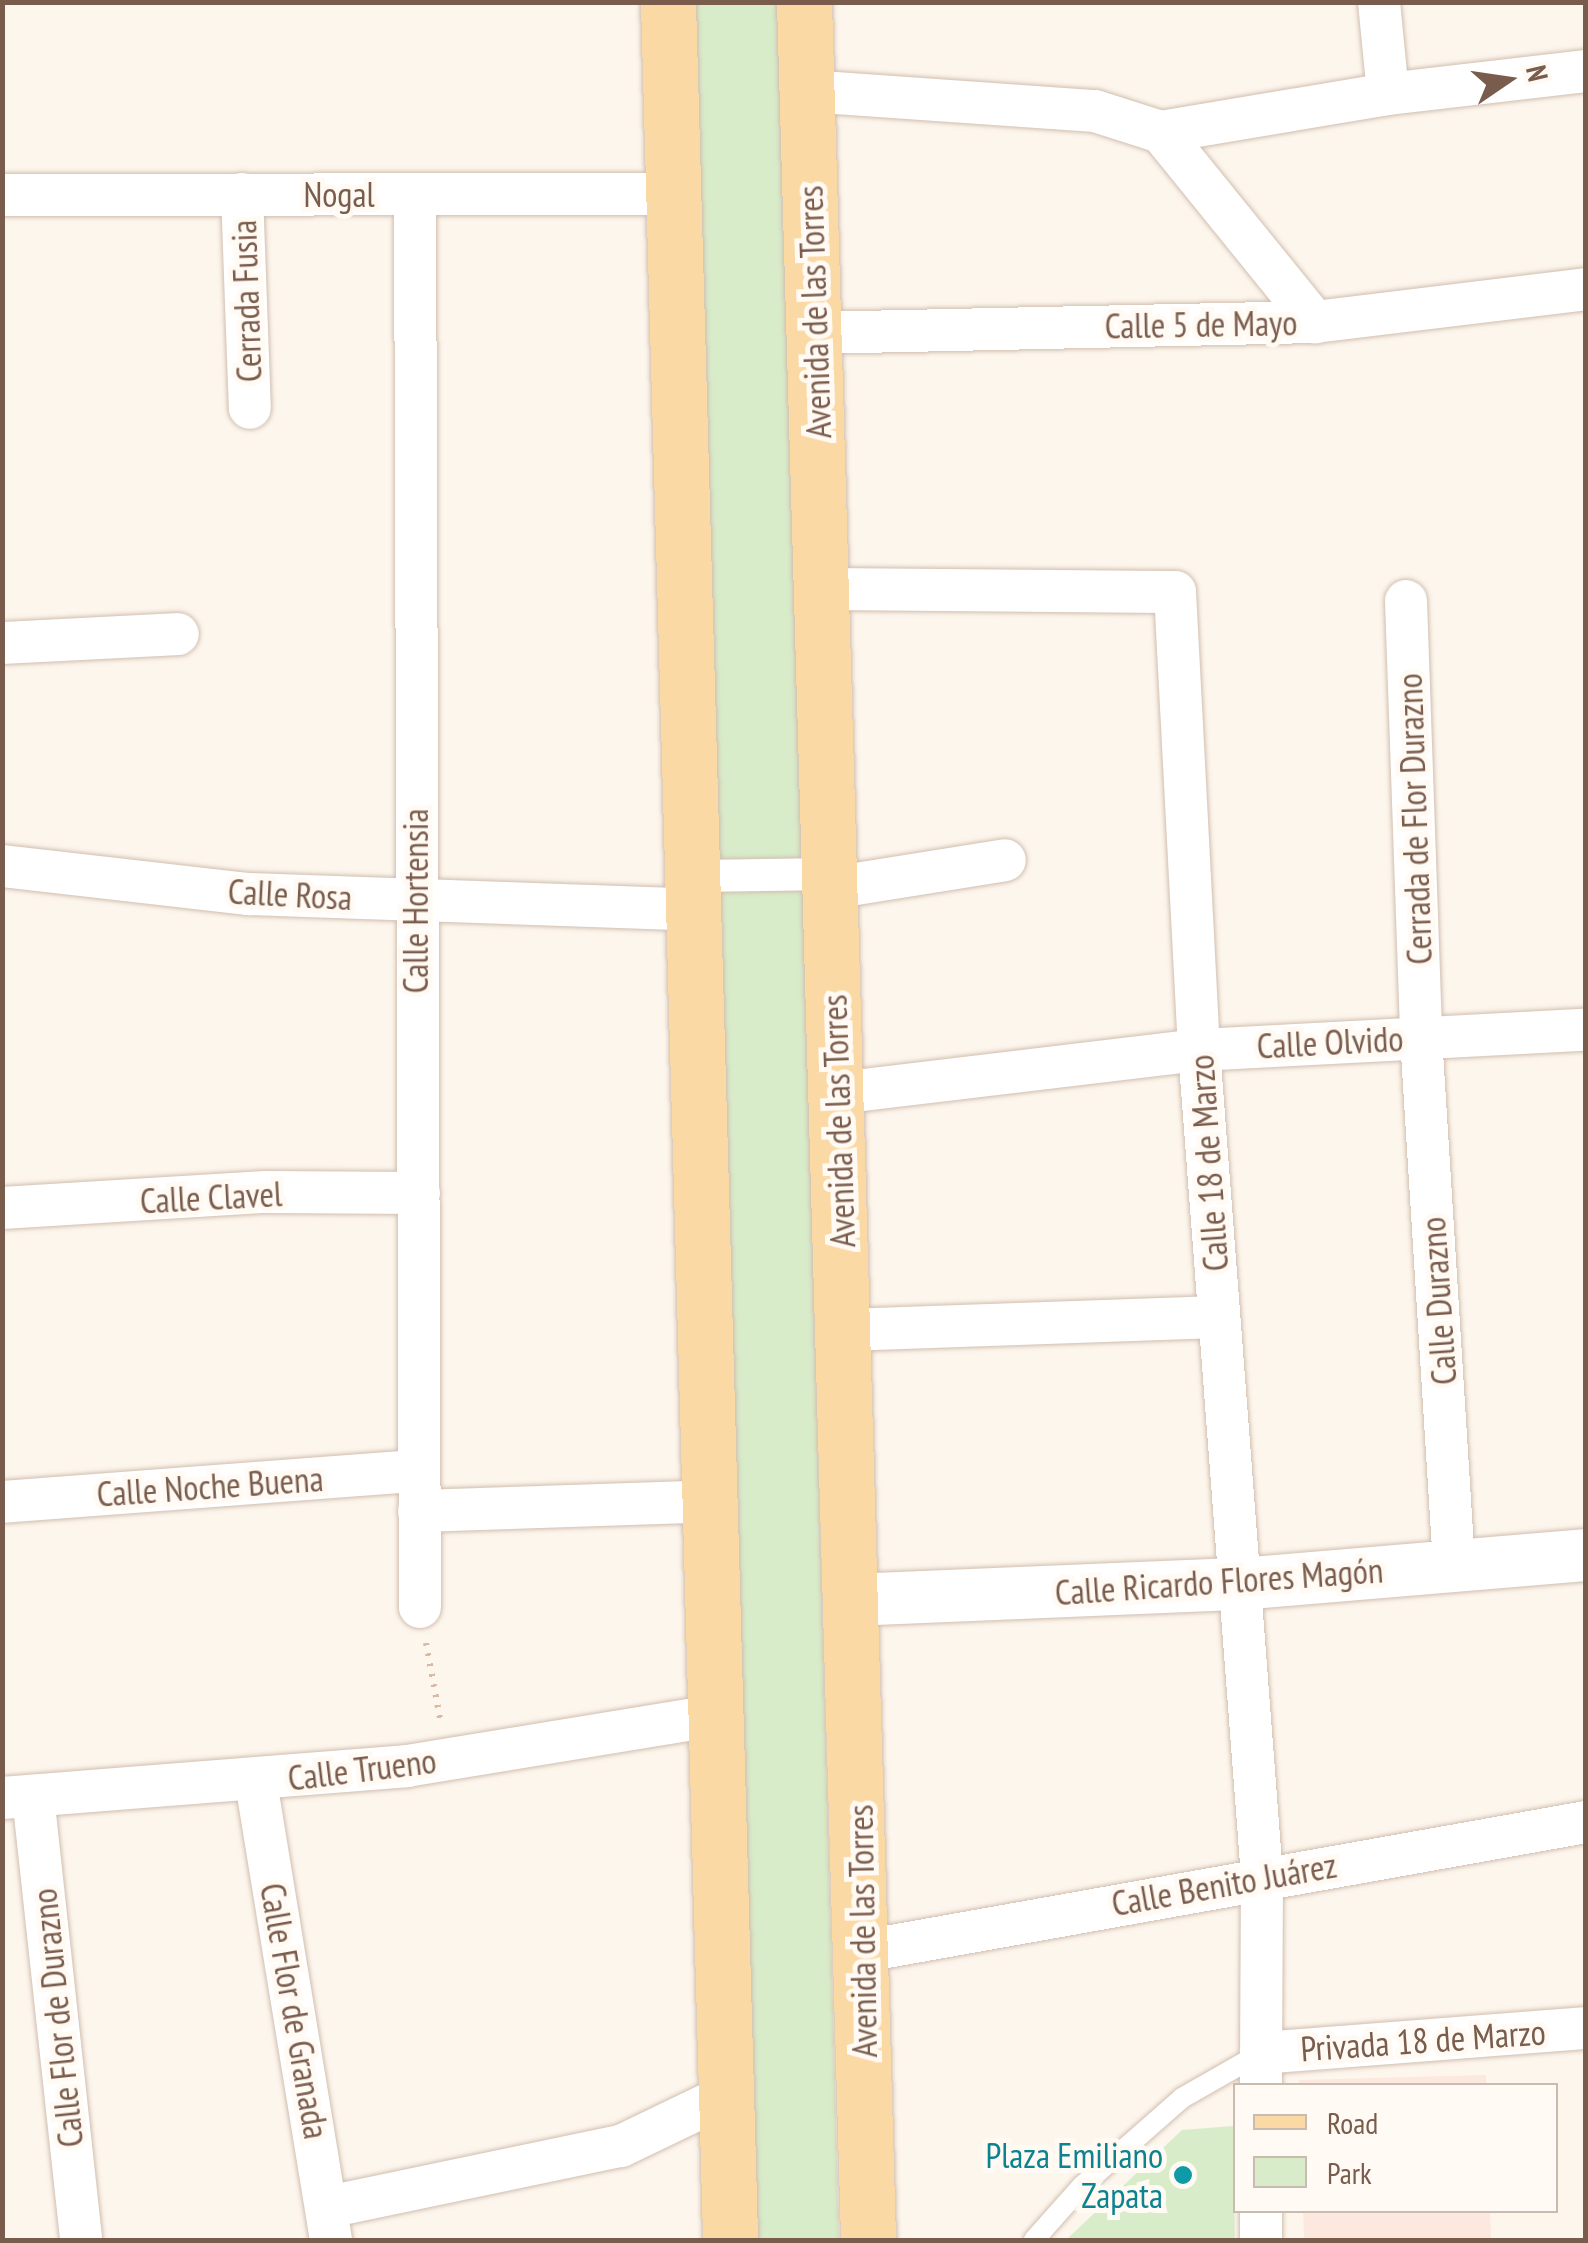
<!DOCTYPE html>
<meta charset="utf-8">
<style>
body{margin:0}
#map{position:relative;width:1588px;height:2243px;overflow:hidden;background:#fdf6ec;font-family:"PT Sans Narrow",sans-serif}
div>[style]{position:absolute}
.commercial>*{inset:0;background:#fde8e0}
.green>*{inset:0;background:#d8ecc9}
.path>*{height:6px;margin-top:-3px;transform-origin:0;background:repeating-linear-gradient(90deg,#d9b8a5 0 2.5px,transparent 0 10.5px)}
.roads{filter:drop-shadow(0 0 2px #d1beb0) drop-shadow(0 0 2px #d1beb0)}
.service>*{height:20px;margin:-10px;padding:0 10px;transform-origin:10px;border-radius:10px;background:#fff}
.pedestrian>*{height:32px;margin:-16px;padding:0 16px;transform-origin:16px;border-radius:16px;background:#fff}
.minor>*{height:42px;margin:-21px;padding:0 21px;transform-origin:21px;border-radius:21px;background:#fff}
.tertiary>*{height:52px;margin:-26px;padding:0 26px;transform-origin:26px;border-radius:26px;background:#fff}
.primary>*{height:55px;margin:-27.5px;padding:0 27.5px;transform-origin:27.5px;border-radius:27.5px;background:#fbd9a5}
.dots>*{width:28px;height:28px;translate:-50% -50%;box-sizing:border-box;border:5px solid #fffaf3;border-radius:50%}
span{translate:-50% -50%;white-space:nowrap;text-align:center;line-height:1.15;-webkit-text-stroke:10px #fffaf3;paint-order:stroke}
.street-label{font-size:35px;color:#7a5c4d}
.culture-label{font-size:35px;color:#0d838f}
.right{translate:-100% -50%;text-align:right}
.frame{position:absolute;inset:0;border:5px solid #7a5c4d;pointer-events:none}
.legend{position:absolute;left:1233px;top:2083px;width:325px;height:130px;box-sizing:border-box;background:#fffaf3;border:2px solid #cabbb1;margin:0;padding:12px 18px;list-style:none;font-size:30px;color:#7a5c4d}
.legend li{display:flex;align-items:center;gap:20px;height:50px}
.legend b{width:50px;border:2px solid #cabbb1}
.north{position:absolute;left:1458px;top:30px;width:100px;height:100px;-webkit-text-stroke:8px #fffaf3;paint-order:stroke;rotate:77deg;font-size:28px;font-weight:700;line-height:40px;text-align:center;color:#7a5c4d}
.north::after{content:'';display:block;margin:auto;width:35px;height:45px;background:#7a5c4d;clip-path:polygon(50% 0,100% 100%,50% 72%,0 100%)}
</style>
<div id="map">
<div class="commercial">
<div style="clip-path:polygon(1486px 2075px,1486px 2085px,1299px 2085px,1299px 2080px)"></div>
<div style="clip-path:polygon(1303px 2211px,1490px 2211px,1491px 2240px,1304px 2240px)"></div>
</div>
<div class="green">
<div style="clip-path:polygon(680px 3px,780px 3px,839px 2240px,743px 2240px)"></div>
<div style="clip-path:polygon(1233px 2126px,1235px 2240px,1066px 2240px,1182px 2130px)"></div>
</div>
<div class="path">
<div style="left:426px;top:1643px;width:82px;rotate:79.5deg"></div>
</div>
<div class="roads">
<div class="service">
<div style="left:1034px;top:2240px;width:72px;rotate:-48.4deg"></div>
<div style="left:1082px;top:2186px;width:133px;rotate:-41.3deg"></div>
<div style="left:1182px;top:2098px;width:91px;rotate:-29.7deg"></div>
</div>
<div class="pedestrian">
<div style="left:697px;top:876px;width:134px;rotate:-0.9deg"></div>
</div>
<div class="minor">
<div style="left:1379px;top:2px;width:92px;rotate:84.4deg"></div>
<div style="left:807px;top:91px;width:289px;rotate:4deg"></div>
<div style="left:1095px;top:111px;width:69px;rotate:17.7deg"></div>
<div style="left:1161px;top:132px;width:230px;rotate:-9.5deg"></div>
<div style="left:1388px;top:94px;width:199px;rotate:-6.6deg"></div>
<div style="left:1161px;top:132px;width:245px;rotate:51deg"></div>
<div style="left:242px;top:194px;width:214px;rotate:87.9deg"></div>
<div style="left:2px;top:195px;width:673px;rotate:-0.09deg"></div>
<div style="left:415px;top:195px;width:1412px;rotate:89.8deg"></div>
<div style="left:814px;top:333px;width:501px;rotate:-1.26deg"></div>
<div style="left:1315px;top:322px;width:273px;rotate:-6.9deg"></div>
<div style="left:822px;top:589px;width:353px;rotate:0.5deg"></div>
<div style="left:1175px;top:592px;width:459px;rotate:87deg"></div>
<div style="left:1199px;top:1050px;width:829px;rotate:85.64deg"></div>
<div style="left:1262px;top:1877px;width:209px;rotate:90.3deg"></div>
<div style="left:1406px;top:601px;width:436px;rotate:88deg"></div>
<div style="left:1421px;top:1037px;width:529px;rotate:86.42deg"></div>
<div style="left:2px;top:643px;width:176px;rotate:-2.9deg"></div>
<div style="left:2px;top:866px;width:249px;rotate:6.5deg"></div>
<div style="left:249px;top:894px;width:449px;rotate:2deg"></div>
<div style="left:831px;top:888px;width:176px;rotate:-9.1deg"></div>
<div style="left:838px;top:1093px;width:364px;rotate:-6.8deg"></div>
<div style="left:1199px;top:1050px;width:388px;rotate:-3deg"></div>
<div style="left:2px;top:1208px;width:264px;rotate:-3.5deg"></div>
<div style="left:266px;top:1192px;width:153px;rotate:0.4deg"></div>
<div style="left:845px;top:1330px;width:374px;rotate:-2deg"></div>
<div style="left:2px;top:1502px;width:417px;rotate:-4.3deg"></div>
<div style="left:419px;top:1511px;width:294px;rotate:-1.9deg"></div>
<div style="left:256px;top:1782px;width:464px;rotate:80.7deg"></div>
<div style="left:33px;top:1796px;width:447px;rotate:83.8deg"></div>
<div style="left:2px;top:1798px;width:406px;rotate:-4.5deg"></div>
<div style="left:407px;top:1766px;width:317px;rotate:-9.3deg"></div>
<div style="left:864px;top:1951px;width:733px;rotate:-10.13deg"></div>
<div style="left:1261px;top:2053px;width:326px;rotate:-4.4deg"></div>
<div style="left:328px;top:2207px;width:299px;rotate:-11.8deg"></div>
<div style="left:621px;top:2146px;width:120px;rotate:-25.7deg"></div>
<div style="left:1261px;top:2210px;width:30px;rotate:90deg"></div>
</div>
<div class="tertiary">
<div style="left:853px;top:1600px;width:387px;rotate:-2.4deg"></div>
<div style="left:1240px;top:1584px;width:347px;rotate:-4.8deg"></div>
</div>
<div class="primary">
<div style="left:668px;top:2px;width:2239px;rotate:88.41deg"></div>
<div style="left:804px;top:2px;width:2239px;rotate:88.36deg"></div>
</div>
</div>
<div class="dots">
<div style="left:1183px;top:2175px;background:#0f9aa8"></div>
</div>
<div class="street-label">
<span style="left:339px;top:194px">Nogal</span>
<span style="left:246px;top:301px;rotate:-92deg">Cerrada Fusia</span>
<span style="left:814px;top:312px;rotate:-92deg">Avenida de las Torres</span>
<span style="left:1201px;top:324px;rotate:-1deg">Calle 5 de Mayo</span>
<span style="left:1414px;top:819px;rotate:-92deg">Cerrada de Flor Durazno</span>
<span style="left:290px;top:894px;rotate:3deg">Calle Rosa</span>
<span style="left:415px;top:901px;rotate:-90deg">Calle Hortensia</span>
<span style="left:1330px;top:1042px;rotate:-3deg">Calle Olvido</span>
<span style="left:838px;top:1121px;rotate:-92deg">Avenida de las Torres</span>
<span style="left:1208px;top:1163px;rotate:-94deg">Calle 18 de Marzo</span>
<span style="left:211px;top:1197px;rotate:-3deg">Calle Clavel</span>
<span style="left:1438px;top:1301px;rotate:-94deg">Calle Durazno</span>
<span style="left:210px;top:1486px;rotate:-4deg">Calle Noche Buena</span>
<span style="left:1219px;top:1581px;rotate:-4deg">Calle Ricardo Flores Magón</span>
<span style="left:362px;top:1769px;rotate:-7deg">Calle Trueno</span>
<span style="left:1224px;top:1884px;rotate:-10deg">Calle Benito Juárez</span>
<span style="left:862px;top:1931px;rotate:-91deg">Avenida de las Torres</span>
<span style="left:295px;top:2011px;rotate:80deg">Calle Flor de Granada</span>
<span style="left:57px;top:2018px;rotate:-96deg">Calle Flor de Durazno</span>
<span style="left:1423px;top:2040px;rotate:-4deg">Privada 18 de Marzo</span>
</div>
<div class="culture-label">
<span class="right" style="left:1163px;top:2175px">Plaza Emiliano<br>Zapata</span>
</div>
<div class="frame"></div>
<ul class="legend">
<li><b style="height:12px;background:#fbd9a5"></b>Road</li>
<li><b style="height:28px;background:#d8ecc9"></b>Park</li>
</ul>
<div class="north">N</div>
</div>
